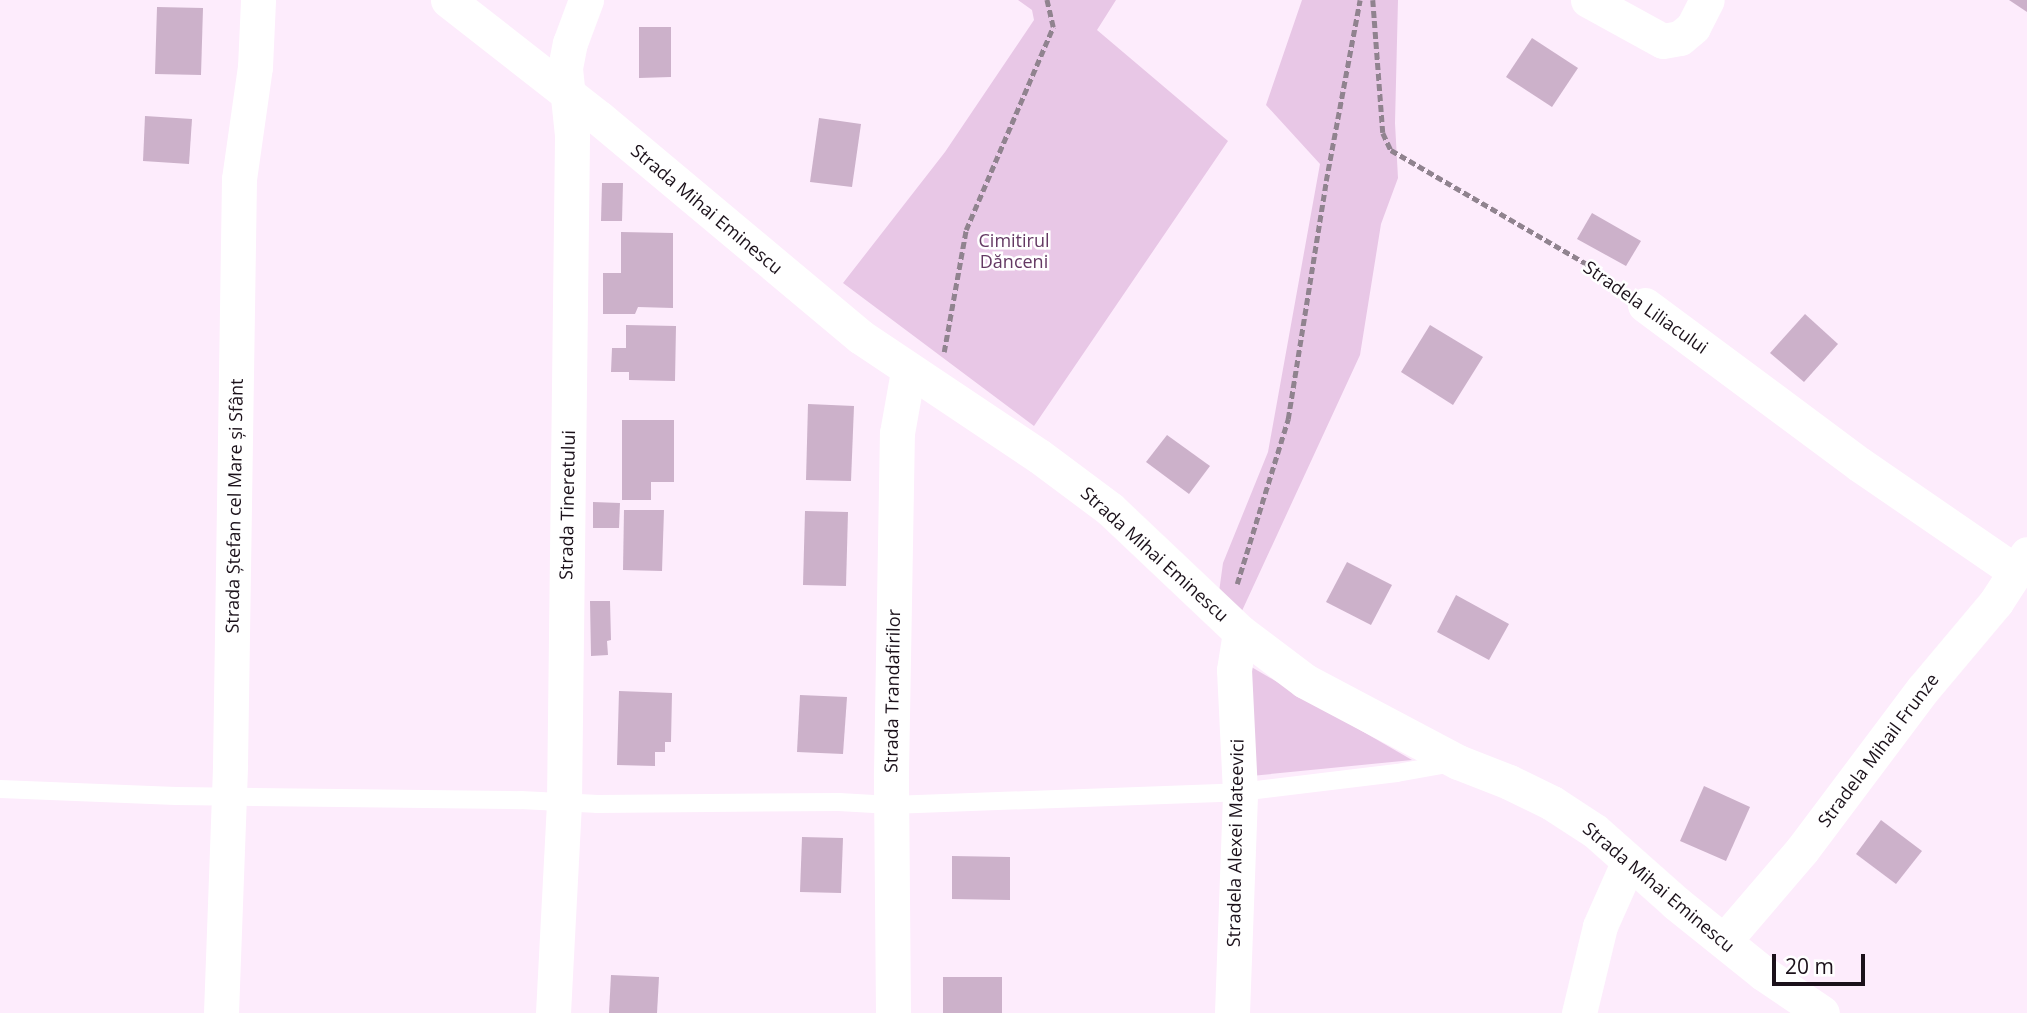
<!DOCTYPE html>
<meta charset="utf-8">
<style>
body{margin:0}
#map{position:relative;width:2027px;height:1013px;overflow:hidden;background:#fdecfc;font-family:"Open Sans",sans-serif}
div>[style]{position:absolute}
.green>*{inset:0;background:#e8c7e6}
.building>*{inset:0;background:#ccb1ca}
.path>*{height:4.5px;margin-top:-2.25px;transform-origin:0;background:repeating-linear-gradient(90deg,#90838f 0 7px,transparent 0 10.5px)}
.service>*{height:18px;margin:-9px;padding:0 9px;transform-origin:9px;border-radius:9px;background:#fff}
.minor>*{height:35px;margin:-17.5px;padding:0 17.5px;transform-origin:17.5px;border-radius:17.5px;background:#fff}
span{translate:-50% -50%;white-space:nowrap;text-align:center;line-height:1.15;-webkit-text-stroke:5px #fff;paint-order:stroke}
.street-label{font-size:18px;color:#1b111a}
.park-label{font-size:18px;color:#643963}
.scale{position:absolute;left:1772px;top:954px;width:93px;height:32px;box-sizing:border-box;border:4px solid #1b111a;border-top:0;padding-left:9px;font-size:21px;line-height:24px;white-space:nowrap;color:#1b111a;-webkit-text-stroke:5px #fff;paint-order:stroke}
</style>
<div id="map">
<div class="green">
<div style="clip-path:polygon(1018px 0,1116px 0,1097px 30px,1228px 141px,1034px 426px,843px 283px,945px 152px,1034px 20px,1032px 10px)"></div>
<div style="clip-path:polygon(1302px 0,1398px 0,1395px 123px,1398px 178px,1381px 224px,1360px 355px,1241px 613px,1219px 592px,1223px 563px,1268px 452px,1320px 164px,1266px 105px)"></div>
<div style="clip-path:polygon(1248px 665px,1412px 760px,1251px 776px)"></div>
</div>
<div class="building">
<div style="clip-path:polygon(2009px 0,2027px 0,2027px 12px)"></div>
<div style="clip-path:polygon(157px 7px,203px 8px,201px 75px,155px 74px)"></div>
<div style="clip-path:polygon(639px 27px,671px 27px,671px 77px,639px 78px)"></div>
<div style="clip-path:polygon(1532px 38px,1578px 68px,1552px 107px,1506px 77px)"></div>
<div style="clip-path:polygon(145px 116px,192px 119px,189px 164px,143px 161px)"></div>
<div style="clip-path:polygon(819px 118px,861px 124px,852px 187px,810px 182px)"></div>
<div style="clip-path:polygon(602px 183px,623px 183px,622px 221px,601px 221px)"></div>
<div style="clip-path:polygon(1592px 213px,1641px 241px,1626px 266px,1577px 239px)"></div>
<div style="clip-path:polygon(621px 232px,673px 233px,673px 308px,638px 307px,635px 314px,603px 314px,603px 273px,621px 273px)"></div>
<div style="clip-path:polygon(1805px 314px,1838px 344px,1804px 382px,1770px 353px)"></div>
<div style="clip-path:polygon(626px 325px,676px 326px,675px 381px,629px 380px,629px 372px,611px 372px,612px 348px,626px 348px)"></div>
<div style="clip-path:polygon(1430px 325px,1483px 357px,1453px 405px,1401px 372px)"></div>
<div style="clip-path:polygon(808px 404px,854px 406px,851px 481px,806px 480px)"></div>
<div style="clip-path:polygon(622px 420px,674px 420px,674px 482px,651px 482px,651px 500px,622px 500px)"></div>
<div style="clip-path:polygon(1167px 435px,1210px 466px,1189px 494px,1146px 462px)"></div>
<div style="clip-path:polygon(593px 502px,620px 503px,619px 528px,593px 528px)"></div>
<div style="clip-path:polygon(624px 510px,664px 510px,662px 571px,623px 570px)"></div>
<div style="clip-path:polygon(805px 511px,848px 512px,846px 586px,803px 585px)"></div>
<div style="clip-path:polygon(1347px 562px,1392px 585px,1371px 625px,1326px 602px)"></div>
<div style="clip-path:polygon(1456px 595px,1509px 624px,1489px 660px,1437px 632px)"></div>
<div style="clip-path:polygon(590px 601px,610px 601px,611px 640px,607px 641px,608px 655px,591px 656px)"></div>
<div style="clip-path:polygon(619px 691px,672px 693px,671px 742px,665px 742px,665px 752px,655px 752px,655px 766px,617px 765px)"></div>
<div style="clip-path:polygon(800px 695px,847px 697px,843px 754px,797px 752px)"></div>
<div style="clip-path:polygon(1704px 786px,1750px 807px,1726px 861px,1680px 841px)"></div>
<div style="clip-path:polygon(1881px 820px,1922px 851px,1896px 884px,1856px 854px)"></div>
<div style="clip-path:polygon(802px 837px,843px 838px,841px 893px,800px 892px)"></div>
<div style="clip-path:polygon(952px 856px,1010px 857px,1010px 900px,952px 899px)"></div>
<div style="clip-path:polygon(611px 975px,659px 977px,657px 1013px,609px 1013px)"></div>
<div style="clip-path:polygon(943px 977px,1002px 977px,1002px 1013px,943px 1013px)"></div>
</div>
<div class="path">
<div style="left:1373px;top:0;width:133px;rotate:85.7deg"></div>
<div style="left:1383px;top:133px;width:19px;rotate:65deg"></div>
<div style="left:1391px;top:150px;width:225px;rotate:30.2deg"></div>
<div style="left:1585px;top:263px;width:42px;rotate:34.4deg"></div>
<div style="left:944px;top:352px;width:124px;rotate:-79.8deg"></div>
<div style="left:966px;top:230px;width:221px;rotate:-66.8deg"></div>
<div style="left:1053px;top:27px;width:28px;rotate:-103deg"></div>
<div style="left:1237px;top:584px;width:173px;rotate:-72.8deg"></div>
<div style="left:1288px;top:419px;width:241px;rotate:-80.9deg"></div>
<div style="left:1326px;top:181px;width:184px;rotate:-79.4deg"></div>
</div>
<div class="service">
<div style="left:0;top:789px;width:176px;rotate:2.3deg"></div>
<div style="left:176px;top:796px;width:345px;rotate:0.7deg"></div>
<div style="left:521px;top:800px;width:77px;rotate:3deg"></div>
<div style="left:598px;top:804px;width:241px;rotate:-0.5deg"></div>
<div style="left:839px;top:802px;width:52px;rotate:3.3deg"></div>
<div style="left:891px;top:805px;width:349px;rotate:-2.1deg"></div>
<div style="left:1240px;top:792px;width:158px;rotate:-6.9deg"></div>
<div style="left:1397px;top:773px;width:57px;rotate:-10.1deg"></div>
</div>
<div class="minor">
<div style="left:448px;top:0;width:192px;rotate:38deg"></div>
<div style="left:599px;top:118px;width:341px;rotate:39.9deg"></div>
<div style="left:861px;top:337px;width:214px;rotate:33.8deg"></div>
<div style="left:1039px;top:456px;width:89px;rotate:36.7deg"></div>
<div style="left:1110px;top:509px;width:179px;rotate:43.4deg"></div>
<div style="left:1240px;top:632px;width:81px;rotate:37deg"></div>
<div style="left:1305px;top:681px;width:173px;rotate:27.9deg"></div>
<div style="left:1458px;top:762px;width:55px;rotate:21.4deg"></div>
<div style="left:1509px;top:782px;width:48px;rotate:26deg"></div>
<div style="left:1552px;top:803px;width:51px;rotate:33.1deg"></div>
<div style="left:1595px;top:831px;width:108px;rotate:41.6deg"></div>
<div style="left:1676px;top:903px;width:112px;rotate:38.8deg"></div>
<div style="left:1763px;top:973px;width:71px;rotate:34.1deg"></div>
<div style="left:1588px;top:0;width:85px;rotate:28.7deg"></div>
<div style="left:1663px;top:41px;width:17px;rotate:-10deg"></div>
<div style="left:1680px;top:38px;width:17px;rotate:-40deg"></div>
<div style="left:1693px;top:27px;width:30px;rotate:-63deg"></div>
<div style="left:1645px;top:305px;width:267px;rotate:36.6deg"></div>
<div style="left:1859px;top:464px;width:187px;rotate:34.5deg"></div>
<div style="left:1724px;top:941px;width:120px;rotate:-49.4deg"></div>
<div style="left:1802px;top:850px;width:201px;rotate:-53.1deg"></div>
<div style="left:1923px;top:689px;width:114px;rotate:-50deg"></div>
<div style="left:1996px;top:602px;width:57px;rotate:-57.1deg"></div>
<div style="left:221px;top:1013px;width:248px;rotate:-87.9deg"></div>
<div style="left:230px;top:765px;width:586px;rotate:-89.12deg"></div>
<div style="left:239px;top:179px;width:113px;rotate:-81.9deg"></div>
<div style="left:255px;top:67px;width:67px;rotate:-87.4deg"></div>
<div style="left:553px;top:1013px;width:211px;rotate:-87deg"></div>
<div style="left:564px;top:802px;width:667px;rotate:-89.31deg"></div>
<div style="left:572px;top:135px;width:67px;rotate:-96deg"></div>
<div style="left:565px;top:68px;width:25px;rotate:-79deg"></div>
<div style="left:570px;top:43px;width:46px;rotate:-69.6deg"></div>
<div style="left:893px;top:1013px;width:240px;rotate:-90.5deg"></div>
<div style="left:891px;top:773px;width:340px;rotate:-89deg"></div>
<div style="left:897px;top:433px;width:63px;rotate:-79.9deg"></div>
<div style="left:1232px;top:1013px;width:221px;rotate:-87.9deg"></div>
<div style="left:1240px;top:792px;width:122px;rotate:-92.8deg"></div>
<div style="left:1234px;top:670px;width:38px;rotate:-81deg"></div>
<div style="left:1579px;top:1013px;width:89px;rotate:-76.4deg"></div>
<div style="left:1600px;top:926px;width:69px;rotate:-66deg"></div>
</div>
<div class="street-label">
<span style="left:707px;top:209px;rotate:40deg">Strada Mihai Eminescu</span>
<span style="left:1646px;top:307px;rotate:35deg">Stradela Liliacului</span>
<span style="left:567px;top:505px;rotate:-89deg">Strada Tineretului</span>
<span style="left:234px;top:506px;rotate:-89deg">Strada Ștefan cel Mare și Sfânt</span>
<span style="left:1155px;top:554px;rotate:42deg">Strada Mihai Eminescu</span>
<span style="left:892px;top:691px;rotate:-89deg">Strada Trandafirilor</span>
<span style="left:1878px;top:750px;rotate:-53deg">Stradela Mihail Frunze</span>
<span style="left:1235px;top:843px;rotate:-89deg">Stradela Alexei Mateevici</span>
<span style="left:1659px;top:887px;rotate:40deg">Strada Mihai Eminescu</span>
</div>
<div class="park-label">
<span style="left:1014px;top:251px">Cimitirul<br>Dănceni</span>
</div>
<div class="scale">20 m</div>
</div>
